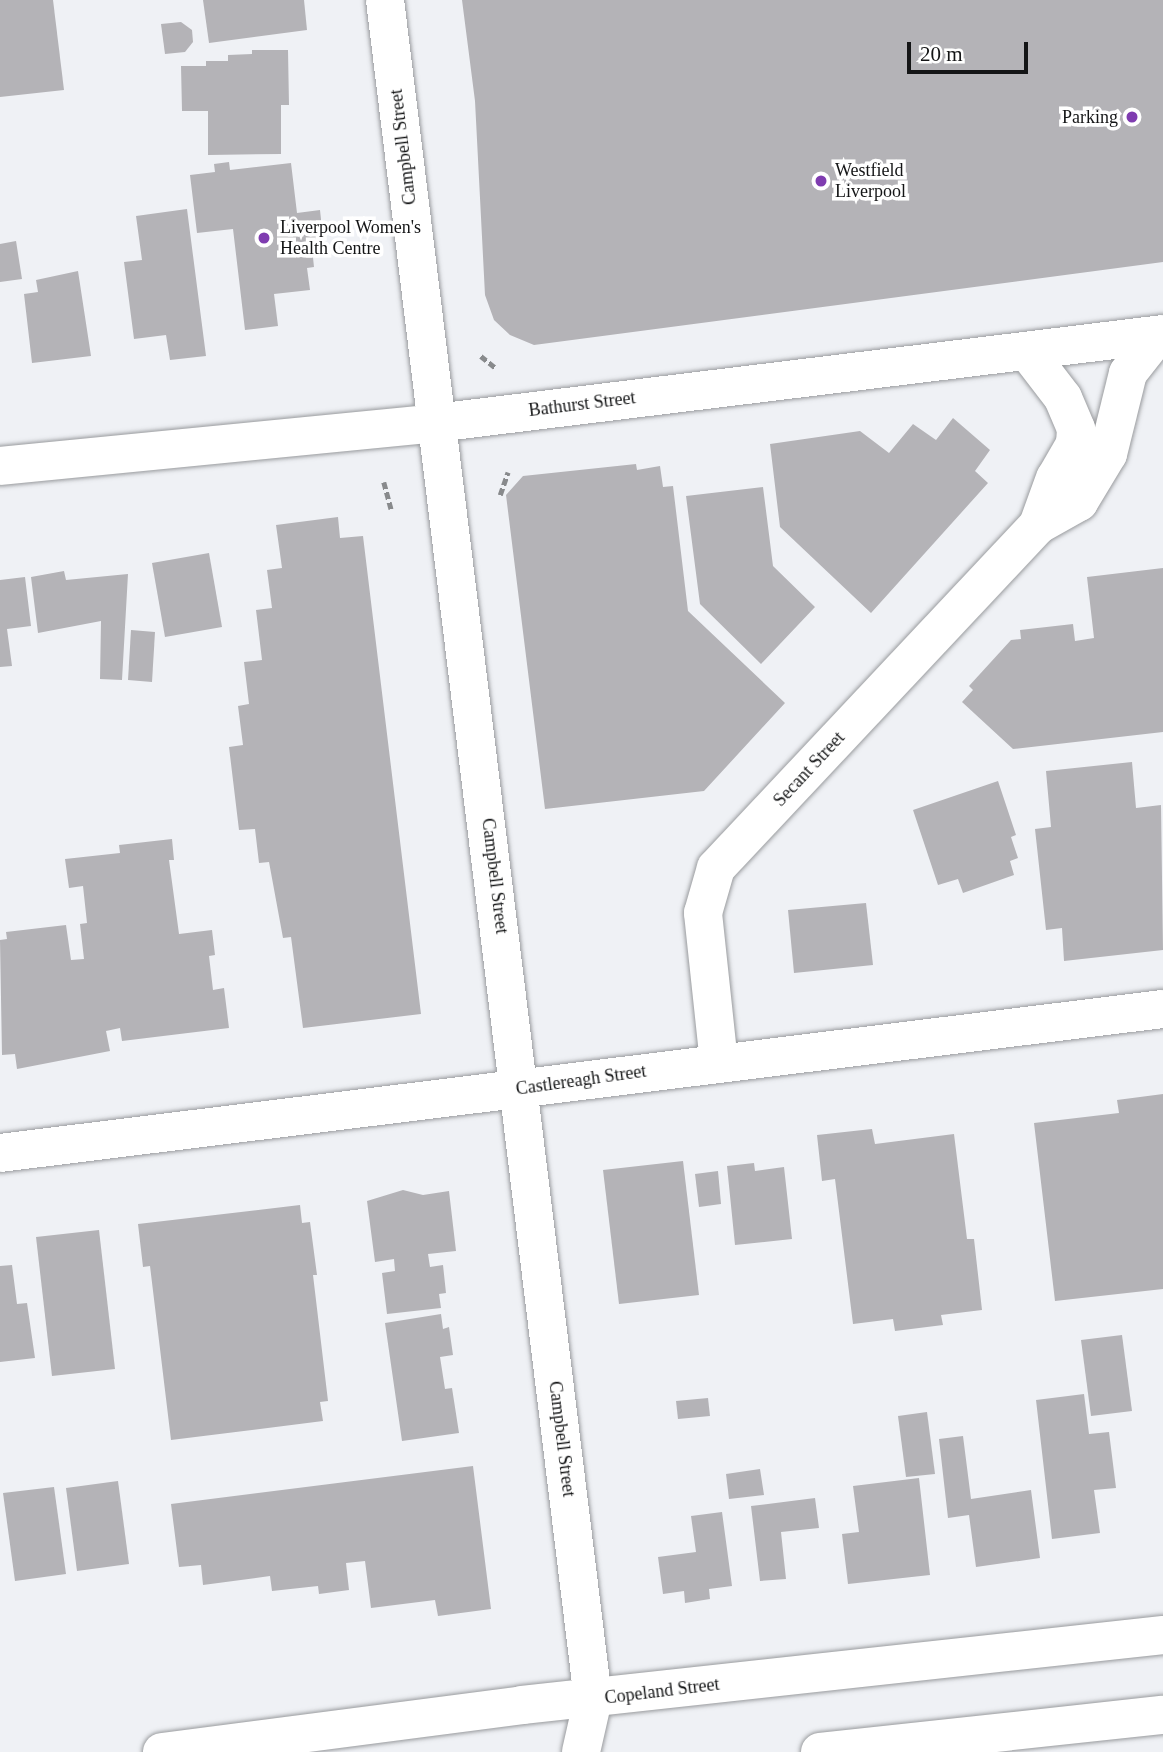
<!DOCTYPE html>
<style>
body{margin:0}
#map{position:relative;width:1163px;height:1752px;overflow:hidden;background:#eff1f5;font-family:Georgia,serif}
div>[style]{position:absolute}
.building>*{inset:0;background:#b4b3b7}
.path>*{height:4.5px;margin-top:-2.25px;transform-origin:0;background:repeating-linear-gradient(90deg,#888a8c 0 7px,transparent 0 10.5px)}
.roads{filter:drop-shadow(0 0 2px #999b9e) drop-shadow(0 0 2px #999b9e)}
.minor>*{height:38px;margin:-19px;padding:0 19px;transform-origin:19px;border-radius:19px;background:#fff}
.tertiary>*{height:38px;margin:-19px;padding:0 19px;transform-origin:19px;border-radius:19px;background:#fff}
.trunk>*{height:38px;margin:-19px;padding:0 19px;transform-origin:19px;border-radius:19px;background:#fff}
.dots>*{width:19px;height:19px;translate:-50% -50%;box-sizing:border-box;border:4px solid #fff;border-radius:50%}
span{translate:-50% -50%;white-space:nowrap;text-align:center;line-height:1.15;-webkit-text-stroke:7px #fff;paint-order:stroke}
.poi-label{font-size:18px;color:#141516}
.right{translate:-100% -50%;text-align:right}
.left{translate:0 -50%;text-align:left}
.street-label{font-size:18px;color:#141516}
.scale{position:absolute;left:907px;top:42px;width:121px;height:32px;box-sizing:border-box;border:4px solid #141516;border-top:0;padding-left:9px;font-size:21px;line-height:24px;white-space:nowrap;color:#141516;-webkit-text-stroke:5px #fff;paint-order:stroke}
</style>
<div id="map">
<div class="building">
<div style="clip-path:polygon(0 0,53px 0,64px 90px,0 97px)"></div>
<div style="clip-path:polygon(203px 0,304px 0,307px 30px,209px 43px)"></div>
<div style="clip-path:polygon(462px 0,1163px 0,1163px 262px,534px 345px,510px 335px,494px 320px,485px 295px,475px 101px)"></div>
<div style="clip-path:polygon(181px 22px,192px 30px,193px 42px,185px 52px,165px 54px,161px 24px)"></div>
<div style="clip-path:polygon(252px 50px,288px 50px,289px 105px,281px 105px,281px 154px,208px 155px,208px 111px,182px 111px,181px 66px,206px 66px,206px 61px,228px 61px,228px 55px,252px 54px)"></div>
<div style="clip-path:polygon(229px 162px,230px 170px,291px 163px,297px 213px,320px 210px,324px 247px,312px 248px,314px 267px,307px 268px,310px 290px,274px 294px,278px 326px,245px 330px,233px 229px,197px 233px,190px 175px,215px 172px,214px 164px)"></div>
<div style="clip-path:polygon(187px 209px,206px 356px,170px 360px,166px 335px,134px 339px,124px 262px,142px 260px,136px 216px)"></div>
<div style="clip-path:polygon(16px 241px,22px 279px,0 282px,0 244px)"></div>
<div style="clip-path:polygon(78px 271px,91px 356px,32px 363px,24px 294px,38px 292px,36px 280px)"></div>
<div style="clip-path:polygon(953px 418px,990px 450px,975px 471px,988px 483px,871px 613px,780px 527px,770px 444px,860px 431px,889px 453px,913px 424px,936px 440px)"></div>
<div style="clip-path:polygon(636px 464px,637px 470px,660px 466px,663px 487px,673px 486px,688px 611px,785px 703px,704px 791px,545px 809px,506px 495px,523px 476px)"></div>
<div style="clip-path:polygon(763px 487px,773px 566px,815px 607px,761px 664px,700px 604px,686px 496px)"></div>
<div style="clip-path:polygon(338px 517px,340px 538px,363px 536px,421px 1014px,303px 1028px,291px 937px,283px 938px,269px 862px,259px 863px,255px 829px,239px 830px,229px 747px,243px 745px,238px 706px,249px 704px,244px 662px,262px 660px,256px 610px,272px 608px,267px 570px,282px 568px,276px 525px)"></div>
<div style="clip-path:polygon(209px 553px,222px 627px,165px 637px,152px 563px)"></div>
<div style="clip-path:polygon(1163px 568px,1163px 732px,1013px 749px,962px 702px,973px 690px,969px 686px,1011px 640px,1021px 639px,1020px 630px,1073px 624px,1075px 641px,1094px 638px,1087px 577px)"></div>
<div style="clip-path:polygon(64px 571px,66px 580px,128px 574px,122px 680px,100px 679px,101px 621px,38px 633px,31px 577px)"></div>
<div style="clip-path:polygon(25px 577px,31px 626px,7px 629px,12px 666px,0 667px,0 580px)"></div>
<div style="clip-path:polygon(131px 630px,155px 632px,152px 682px,128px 680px)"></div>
<div style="clip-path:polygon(1132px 762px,1136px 808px,1161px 805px,1163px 950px,1064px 961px,1062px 928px,1046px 930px,1035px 829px,1051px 827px,1046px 771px)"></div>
<div style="clip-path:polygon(998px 781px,1016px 835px,1011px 837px,1018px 858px,1010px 861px,1014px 875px,963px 893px,958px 879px,938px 885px,913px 810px)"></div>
<div style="clip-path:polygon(172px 839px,174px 860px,169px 860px,179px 934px,212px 930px,215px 955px,209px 956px,213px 990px,224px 988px,229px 1028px,122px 1041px,120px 1028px,106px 1031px,110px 1051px,17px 1069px,15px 1054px,2px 1055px,0 940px,7px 939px,6px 932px,66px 925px,71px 960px,84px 959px,80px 924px,87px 923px,83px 886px,69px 888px,65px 859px,120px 853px,119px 845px)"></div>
<div style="clip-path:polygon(866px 903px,873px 965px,794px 973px,788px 910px)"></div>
<div style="clip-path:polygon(1163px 1094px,1163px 1289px,1055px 1301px,1034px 1123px,1119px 1113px,1117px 1100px)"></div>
<div style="clip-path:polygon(872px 1129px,875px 1144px,954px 1134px,967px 1239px,974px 1239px,982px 1310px,941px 1315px,943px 1325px,895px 1331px,893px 1319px,853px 1324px,835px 1179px,822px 1181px,817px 1135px)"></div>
<div style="clip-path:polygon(683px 1161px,699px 1295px,619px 1304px,603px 1170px)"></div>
<div style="clip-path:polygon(754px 1163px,755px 1171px,784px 1167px,792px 1239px,735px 1245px,727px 1166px)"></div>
<div style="clip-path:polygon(718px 1171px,721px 1204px,699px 1207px,695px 1174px)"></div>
<div style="clip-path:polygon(403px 1190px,423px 1195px,449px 1191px,456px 1251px,428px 1254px,430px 1267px,443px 1265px,446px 1293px,439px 1294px,441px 1308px,387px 1314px,382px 1273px,395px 1271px,394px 1259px,375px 1262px,367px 1201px)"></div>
<div style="clip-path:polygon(300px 1205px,302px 1223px,310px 1222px,317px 1275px,313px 1275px,328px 1401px,320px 1402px,323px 1421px,171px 1440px,150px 1266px,143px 1267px,138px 1224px)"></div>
<div style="clip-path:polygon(99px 1230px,115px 1369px,52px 1376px,36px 1237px)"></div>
<div style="clip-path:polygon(12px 1265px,17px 1304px,27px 1303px,35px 1358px,0 1362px,0 1266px)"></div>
<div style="clip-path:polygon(441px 1314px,443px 1329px,449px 1327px,453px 1355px,440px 1357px,445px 1389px,452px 1388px,459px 1433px,402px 1441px,385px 1323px)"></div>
<div style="clip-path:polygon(1122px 1335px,1132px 1411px,1091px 1416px,1081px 1340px)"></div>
<div style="clip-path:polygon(1084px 1394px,1089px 1434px,1109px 1432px,1116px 1488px,1094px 1490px,1100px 1533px,1052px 1539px,1036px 1400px)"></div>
<div style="clip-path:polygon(708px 1398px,710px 1416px,678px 1419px,676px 1401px)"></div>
<div style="clip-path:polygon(927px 1412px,935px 1474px,906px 1477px,898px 1416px)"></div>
<div style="clip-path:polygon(963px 1436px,971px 1499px,1031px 1490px,1040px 1558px,976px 1567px,969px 1515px,948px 1518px,939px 1439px)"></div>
<div style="clip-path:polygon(473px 1466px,491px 1609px,438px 1616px,435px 1600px,371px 1608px,365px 1561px,346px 1563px,349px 1590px,319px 1594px,318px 1586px,272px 1591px,270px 1576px,203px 1585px,201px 1565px,179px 1567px,171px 1504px)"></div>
<div style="clip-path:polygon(760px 1469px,764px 1495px,729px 1499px,726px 1474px)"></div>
<div style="clip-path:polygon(919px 1478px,930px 1575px,848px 1584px,842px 1534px,859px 1532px,853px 1486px)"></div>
<div style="clip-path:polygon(118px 1481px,129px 1564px,77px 1571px,66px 1488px)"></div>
<div style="clip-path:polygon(54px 1487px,66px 1574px,15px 1581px,3px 1493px)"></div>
<div style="clip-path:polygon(815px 1498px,819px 1528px,781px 1532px,786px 1579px,760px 1581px,751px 1506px)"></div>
<div style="clip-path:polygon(722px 1512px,732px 1586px,709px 1589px,710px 1599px,685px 1603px,684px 1591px,663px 1594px,658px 1557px,696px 1552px,691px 1516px)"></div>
</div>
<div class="path">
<div style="left:481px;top:356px;width:19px;rotate:39deg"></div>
<div style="left:384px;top:482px;width:28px;rotate:75deg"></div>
<div style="left:500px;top:495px;width:24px;rotate:-71deg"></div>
</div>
<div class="roads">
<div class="minor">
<div style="left:385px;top:0;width:1712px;rotate:83.02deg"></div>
<div style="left:593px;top:1699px;width:54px;rotate:102.8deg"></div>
<div style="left:1027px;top:351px;width:59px;rotate:52.5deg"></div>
<div style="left:1063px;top:398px;width:34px;rotate:67deg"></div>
<div style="left:1076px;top:429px;width:15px;rotate:94deg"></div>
<div style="left:1075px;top:444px;width:39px;rotate:120deg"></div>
<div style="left:1055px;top:478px;width:50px;rotate:109.9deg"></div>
<div style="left:0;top:466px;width:438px;rotate:-5.6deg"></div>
<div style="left:719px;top:1063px;width:151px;rotate:-96.1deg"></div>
<div style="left:703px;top:913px;width:47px;rotate:-73.9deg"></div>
<div style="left:716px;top:868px;width:470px;rotate:-46.8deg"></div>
<div style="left:1038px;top:525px;width:47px;rotate:-29.3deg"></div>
<div style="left:1079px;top:502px;width:56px;rotate:-58.9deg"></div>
<div style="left:1108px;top:454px;width:83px;rotate:-76.1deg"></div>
<div style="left:1128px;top:373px;width:48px;rotate:-51.7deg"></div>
<div style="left:0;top:1153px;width:1172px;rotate:-7.06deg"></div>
</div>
<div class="tertiary">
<div style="left:436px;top:423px;width:732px;rotate:-6.98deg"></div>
</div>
<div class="trunk">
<div style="left:162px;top:1752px;width:363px;rotate:-7.4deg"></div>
<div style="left:522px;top:1705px;width:645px;rotate:-6.23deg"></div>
<div style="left:820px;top:1752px;width:345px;rotate:-6.2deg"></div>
</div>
</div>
<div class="dots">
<div style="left:1132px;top:117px;background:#7f3cb0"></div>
<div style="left:821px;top:181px;background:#7f3cb0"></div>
<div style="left:264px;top:238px;background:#7f3cb0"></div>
</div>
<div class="poi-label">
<span class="right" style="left:1118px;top:117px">Parking</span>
<span class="left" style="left:835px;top:181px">Westfield<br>Liverpool</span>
<span class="left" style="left:280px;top:238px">Liverpool Women's<br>Health Centre</span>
</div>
<div class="street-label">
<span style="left:403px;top:147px;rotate:-97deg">Campbell Street</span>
<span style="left:582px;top:404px;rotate:-7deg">Bathurst Street</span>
<span style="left:809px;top:769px;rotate:-47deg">Secant Street</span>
<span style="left:495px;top:876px;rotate:83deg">Campbell Street</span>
<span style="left:581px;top:1080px;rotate:-8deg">Castlereagh Street</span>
<span style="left:562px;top:1439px;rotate:83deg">Campbell Street</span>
<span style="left:662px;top:1691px;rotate:-7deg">Copeland Street</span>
</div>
<div class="scale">20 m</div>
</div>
